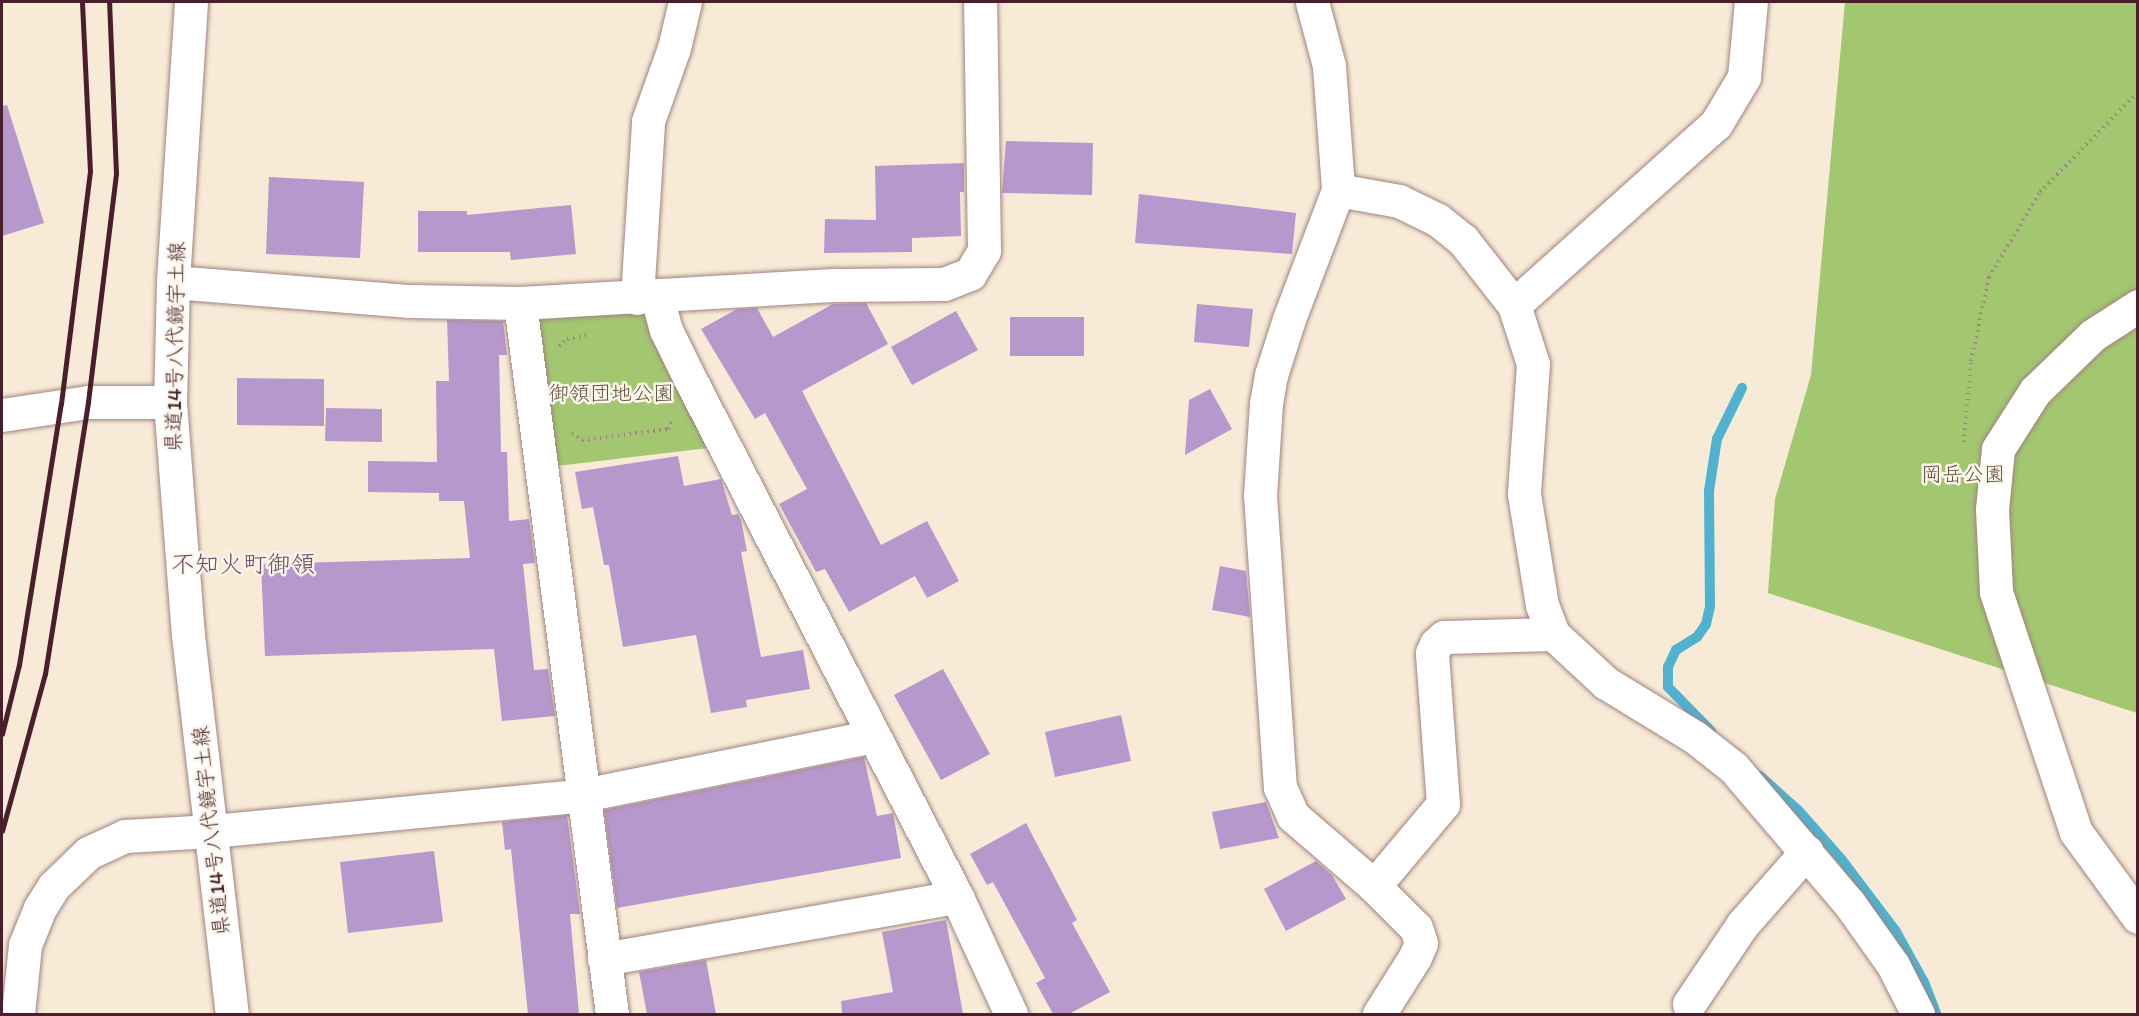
<!DOCTYPE html>
<meta charset="utf-8">
<style>
body{margin:0}
#map{position:relative;width:2139px;height:1016px;overflow:hidden;background:#f7ead6;font-family:Itim,"Klee One",sans-serif}
div>[style]{position:absolute}
.green>*{inset:0;background:#a3c670}
.stream>*{height:10px;margin:-5px;padding:0 5px;transform-origin:5px;border-radius:5px;background:#50b2cf}
.building>*{inset:0;background:#b698cc}
.path>*{height:4px;margin-top:-2px;transform-origin:0;background:repeating-linear-gradient(90deg,#a08480 0 1.5px,transparent 0 6px)}
.roads{filter:drop-shadow(0 0 2px #a08480) drop-shadow(0 0 2px #a08480)}
.street>*{height:33px;margin:-16.5px;padding:0 16.5px;transform-origin:16.5px;border-radius:16.5px;background:#fff}
.secondary>*{height:33px;margin:-16.5px;padding:0 16.5px;transform-origin:16.5px;border-radius:16.5px;background:#fff}
.primary>*{height:33px;margin:-16.5px;padding:0 16.5px;transform-origin:16.5px;border-radius:16.5px;background:#fff}
.rail>*{height:4.5px;margin:-2.25px;padding:0 2.25px;transform-origin:2.25px;border-radius:2.25px;background:#4a1f2b}
span{translate:-50% -50%;white-space:nowrap;text-align:center;line-height:1.15;-webkit-text-stroke:5px #fbf7ec;paint-order:stroke}
.street-label{font-size:21px;color:#4a1f2b}
.park-label{font-size:21px;color:#655140}
.quarter-label{font-size:24px;color:#704963}
.frame{position:absolute;inset:0;border:3px solid #4a1f2b;pointer-events:none}
</style>
<div id="map">
<div class="green">
<div style="clip-path:polygon(1845px 2px,2137px 2px,2137px 713px,1768px 593px,1775px 499px,1811px 375px)"></div>
<div style="clip-path:polygon(645px 312px,708px 448px,557px 466px,534px 316px)"></div>
</div>
<div class="stream">
<div style="left:1711px;top:731px;width:62px;rotate:-134.3deg"></div>
<div style="left:1668px;top:687px;width:20px;rotate:-90deg"></div>
<div style="left:1668px;top:667px;width:19px;rotate:-65deg"></div>
<div style="left:1676px;top:650px;width:25px;rotate:-32deg"></div>
<div style="left:1697px;top:637px;width:16px;rotate:-55deg"></div>
<div style="left:1706px;top:624px;width:18px;rotate:-77deg"></div>
<div style="left:1710px;top:606px;width:115px;rotate:-90.5deg"></div>
<div style="left:1709px;top:491px;width:53px;rotate:-81.3deg"></div>
<div style="left:1717px;top:439px;width:57px;rotate:-63.9deg"></div>
<div style="left:1760px;top:776px;width:52px;rotate:41.9deg"></div>
<div style="left:1799px;top:811px;width:65px;rotate:48.7deg"></div>
<div style="left:1842px;top:860px;width:88px;rotate:52.9deg"></div>
<div style="left:1895px;top:930px;width:60px;rotate:60.9deg"></div>
<div style="left:1924px;top:982px;width:34px;rotate:69deg"></div>
</div>
<div class="building">
<div style="clip-path:polygon(7px 105px,44px 223px,2px 236px,2px 106px)"></div>
<div style="clip-path:polygon(1006px 141px,1093px 143px,1092px 195px,1002px 193px)"></div>
<div style="clip-path:polygon(964px 163px,964px 192px,960px 192px,961px 236px,912px 238px,912px 252px,824px 253px,825px 219px,876px 220px,875px 166px)"></div>
<div style="clip-path:polygon(269px 177px,364px 182px,360px 258px,266px 254px)"></div>
<div style="clip-path:polygon(1139px 194px,1296px 213px,1292px 254px,1135px 243px)"></div>
<div style="clip-path:polygon(571px 205px,576px 254px,511px 260px,510px 252px,418px 252px,418px 211px,467px 211px,467px 215px)"></div>
<div style="clip-path:polygon(866px 303px,888px 344px,802px 391px,881px 545px,927px 521px,959px 581px,927px 598px,915px 576px,849px 612px,825px 569px,816px 572px,779px 504px,807px 489px,765px 413px,755px 419px,701px 329px,737px 309px,757px 308px,773px 337px,833px 304px)"></div>
<div style="clip-path:polygon(1197px 304px,1253px 309px,1249px 347px,1194px 342px)"></div>
<div style="clip-path:polygon(956px 311px,978px 350px,912px 385px,891px 347px)"></div>
<div style="clip-path:polygon(1010px 317px,1084px 317px,1084px 356px,1010px 356px)"></div>
<div style="clip-path:polygon(447px 320px,503px 321px,507px 355px,499px 355px,501px 452px,507px 452px,509px 521px,529px 519px,535px 563px,523px 564px,534px 670px,548px 669px,555px 716px,502px 721px,494px 649px,265px 656px,261px 564px,470px 558px,464px 501px,439px 501px,439px 493px,368px 492px,368px 461px,437px 462px,436px 381px,449px 381px)"></div>
<div style="clip-path:polygon(237px 378px,324px 379px,324px 426px,237px 425px)"></div>
<div style="clip-path:polygon(1210px 389px,1232px 429px,1185px 455px,1189px 400px)"></div>
<div style="clip-path:polygon(326px 408px,382px 409px,382px 442px,325px 441px)"></div>
<div style="clip-path:polygon(678px 456px,684px 486px,721px 479px,732px 515px,738px 514px,741px 520px,747px 551px,741px 552px,761px 657px,803px 650px,810px 689px,746px 700px,747px 707px,711px 713px,696px 635px,623px 647px,609px 565px,604px 565px,593px 507px,582px 509px,575px 472px)"></div>
<div style="clip-path:polygon(1220px 566px,1246px 571px,1250px 617px,1212px 610px)"></div>
<div style="clip-path:polygon(943px 669px,990px 754px,941px 780px,894px 695px)"></div>
<div style="clip-path:polygon(1121px 715px,1131px 761px,1055px 777px,1045px 732px)"></div>
<div style="clip-path:polygon(864px 757px,877px 816px,893px 813px,901px 858px,617px 908px,604px 810px)"></div>
<div style="clip-path:polygon(1266px 802px,1279px 838px,1220px 849px,1212px 812px)"></div>
<div style="clip-path:polygon(567px 815px,580px 914px,570px 914px,579px 1014px,528px 1014px,511px 849px,505px 850px,502px 822px)"></div>
<div style="clip-path:polygon(1026px 823px,1077px 920px,1072px 923px,1110px 992px,1069px 1014px,1053px 1014px,1036px 983px,1045px 978px,993px 882px,987px 885px,970px 854px)"></div>
<div style="clip-path:polygon(434px 851px,443px 922px,348px 933px,340px 862px)"></div>
<div style="clip-path:polygon(1316px 861px,1332px 875px,1346px 899px,1286px 931px,1264px 889px)"></div>
<div style="clip-path:polygon(946px 920px,963px 1014px,842px 1014px,841px 1001px,893px 992px,882px 932px)"></div>
<div style="clip-path:polygon(706px 960px,716px 1014px,647px 1014px,639px 972px)"></div>
</div>
<div class="path">
<div style="left:559px;top:346px;width:11px;rotate:-41deg"></div>
<div style="left:567px;top:339px;width:20px;rotate:-11deg"></div>
<div style="left:572px;top:433px;width:12px;rotate:35deg"></div>
<div style="left:582px;top:440px;width:87px;rotate:-7.3deg"></div>
<div style="left:668px;top:429px;width:10px;rotate:-66deg"></div>
<div style="left:1964px;top:442px;width:81px;rotate:-85.1deg"></div>
<div style="left:1971px;top:361px;width:86px;rotate:-77.9deg"></div>
<div style="left:1989px;top:277px;width:99px;rotate:-59deg"></div>
<div style="left:2040px;top:192px;width:140px;rotate:-45.6deg"></div>
</div>
<div class="roads">
<div class="street">
<div style="left:1312px;top:2px;width:66px;rotate:75.1deg"></div>
<div style="left:1329px;top:66px;width:124px;rotate:85.8deg"></div>
<div style="left:1338px;top:190px;width:138px;rotate:110.8deg"></div>
<div style="left:1289px;top:319px;width:59px;rotate:107.8deg"></div>
<div style="left:1271px;top:375px;width:28px;rotate:100deg"></div>
<div style="left:1266px;top:403px;width:92px;rotate:93.7deg"></div>
<div style="left:1260px;top:495px;width:293px;rotate:86.1deg"></div>
<div style="left:1280px;top:787px;width:32px;rotate:66deg"></div>
<div style="left:1293px;top:816px;width:107px;rotate:40.8deg"></div>
<div style="left:1338px;top:190px;width:62px;rotate:10.2deg"></div>
<div style="left:1399px;top:201px;width:43px;rotate:26deg"></div>
<div style="left:1438px;top:220px;width:32px;rotate:39deg"></div>
<div style="left:1463px;top:240px;width:83px;rotate:51.9deg"></div>
<div style="left:1514px;top:305px;width:62px;rotate:72.1deg"></div>
<div style="left:1533px;top:364px;width:130px;rotate:94deg"></div>
<div style="left:1524px;top:494px;width:112px;rotate:80.8deg"></div>
<div style="left:1542px;top:605px;width:31px;rotate:69deg"></div>
<div style="left:1553px;top:634px;width:72px;rotate:42.8deg"></div>
<div style="left:1606px;top:683px;width:105px;rotate:31.4deg"></div>
<div style="left:1696px;top:738px;width:48px;rotate:38.3deg"></div>
<div style="left:1734px;top:768px;width:177px;rotate:49.6deg"></div>
<div style="left:1849px;top:903px;width:76px;rotate:54.6deg"></div>
<div style="left:1893px;top:965px;width:55px;rotate:63deg"></div>
<div style="left:173px;top:282px;width:238px;rotate:4.6deg"></div>
<div style="left:410px;top:301px;width:110px;rotate:1deg"></div>
<div style="left:520px;top:303px;width:317px;rotate:-3.3deg"></div>
<div style="left:836px;top:285px;width:108px;rotate:-0.5deg"></div>
<div style="left:944px;top:284px;width:28px;rotate:-21deg"></div>
<div style="left:970px;top:274px;width:27px;rotate:-59deg"></div>
<div style="left:984px;top:251px;width:249px;rotate:-90.9deg"></div>
<div style="left:657px;top:297px;width:34px;rotate:75deg"></div>
<div style="left:666px;top:330px;width:55px;rotate:63.9deg"></div>
<div style="left:690px;top:379px;width:583px;rotate:62.73deg"></div>
<div style="left:957px;top:897px;width:129px;rotate:65.2deg"></div>
<div style="left:637px;top:298px;width:177px;rotate:-86.4deg"></div>
<div style="left:648px;top:121px;width:77px;rotate:-70.4deg"></div>
<div style="left:674px;top:48px;width:47px;rotate:-76.6deg"></div>
<div style="left:520px;top:303px;width:717px;rotate:82.63deg"></div>
<div style="left:1514px;top:305px;width:271px;rotate:-41.9deg"></div>
<div style="left:1716px;top:124px;width:55px;rotate:-59.2deg"></div>
<div style="left:1744px;top:77px;width:75px;rotate:-84.7deg"></div>
<div style="left:2138px;top:306px;width:54px;rotate:147.2deg"></div>
<div style="left:2093px;top:335px;width:81px;rotate:136deg"></div>
<div style="left:2035px;top:391px;width:69px;rotate:122.5deg"></div>
<div style="left:1998px;top:449px;width:60px;rotate:95.7deg"></div>
<div style="left:1992px;top:509px;width:83px;rotate:87.2deg"></div>
<div style="left:1996px;top:592px;width:253px;rotate:71.6deg"></div>
<div style="left:2076px;top:832px;width:105px;rotate:53.9deg"></div>
<div style="left:2px;top:415px;width:87px;rotate:-8.6deg"></div>
<div style="left:88px;top:402px;width:82px"></div>
<div style="left:212px;top:831px;width:374px;rotate:-5.5deg"></div>
<div style="left:584px;top:795px;width:296px;rotate:-11.5deg"></div>
<div style="left:604px;top:959px;width:358px;rotate:-10deg"></div>
<div style="left:1689px;top:1004px;width:95px;rotate:-56.1deg"></div>
<div style="left:1742px;top:925px;width:98px;rotate:-48.7deg"></div>
<div style="left:1379px;top:1014px;width:67px;rotate:-57.7deg"></div>
<div style="left:1415px;top:957px;width:15px;rotate:-67deg"></div>
<div style="left:1421px;top:943px;width:16px;rotate:-108deg"></div>
<div style="left:1416px;top:928px;width:59px;rotate:-135deg"></div>
<div style="left:1374px;top:886px;width:107px;rotate:-49.9deg"></div>
<div style="left:1443px;top:804px;width:151px;rotate:-94.2deg"></div>
<div style="left:1432px;top:653px;width:10px;rotate:-66deg"></div>
<div style="left:1436px;top:644px;width:11px;rotate:-41deg"></div>
<div style="left:1444px;top:637px;width:109px;rotate:-1.6deg"></div>
</div>
<div class="secondary">
<div style="left:18px;top:1014px;width:69px;rotate:-84.2deg"></div>
<div style="left:25px;top:945px;width:40px;rotate:-68deg"></div>
<div style="left:40px;top:908px;width:26px;rotate:-58deg"></div>
<div style="left:54px;top:886px;width:47px;rotate:-44.1deg"></div>
<div style="left:88px;top:853px;width:41px;rotate:-24.7deg"></div>
<div style="left:125px;top:836px;width:87px;rotate:-3.3deg"></div>
</div>
<div class="primary">
<div style="left:191px;top:2px;width:281px;rotate:93.7deg"></div>
<div style="left:173px;top:282px;width:120px;rotate:91.4deg"></div>
<div style="left:170px;top:402px;width:234px;rotate:85.6deg"></div>
<div style="left:188px;top:635px;width:382px;rotate:83.4deg"></div>
</div>
</div>
<div class="rail">
<div style="left:2px;top:734px;width:71px;rotate:-76.2deg"></div>
<div style="left:19px;top:665px;width:264px;rotate:-80.9deg"></div>
<div style="left:61px;top:404px;width:234px;rotate:-82.9deg"></div>
<div style="left:90px;top:172px;width:170px;rotate:-92.7deg"></div>
<div style="left:2px;top:831px;width:163px;rotate:-74.7deg"></div>
<div style="left:45px;top:674px;width:275px;rotate:-81deg"></div>
<div style="left:88px;top:402px;width:230px;rotate:-83deg"></div>
<div style="left:116px;top:174px;width:172px;rotate:-92.3deg"></div>
</div>
<div class="street-label">
<span style="left:175px;top:347px;rotate:-89deg">県道14号八代鏡宇土線</span>
<span style="left:211px;top:831px;rotate:-96deg">県道14号八代鏡宇土線</span>
</div>
<div class="park-label">
<span style="left:611px;top:393px">御領団地公園</span>
<span style="left:1963px;top:474px">岡岳公園</span>
</div>
<div class="quarter-label">
<span style="left:243px;top:564px">不知火町御領</span>
</div>
<div class="frame"></div>
</div>
